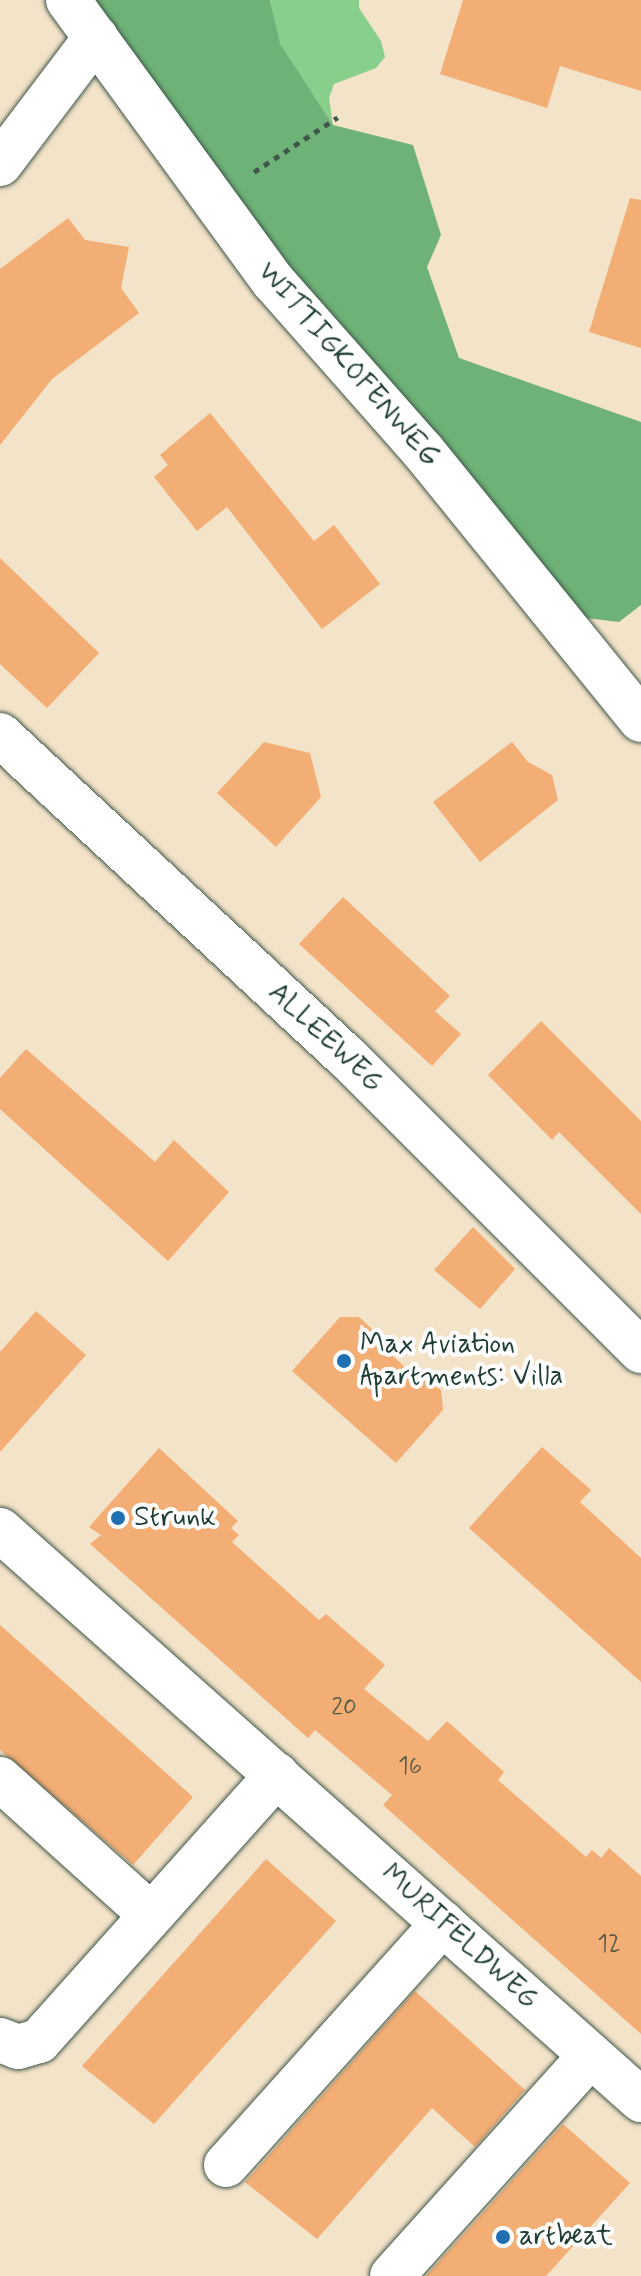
<!DOCTYPE html>
<style>
body{margin:0}
#map{position:relative;width:641px;height:2276px;overflow:hidden;background:#f3e3c8;font-family:Mynerve,sans-serif}
div>[style]{position:absolute}
.green>*{inset:0;background:#88cf8b}
.forest>*{inset:0;background:#6eb277}
.building>*{inset:0;background:#f3ae76}
.path>*{height:5px;margin-top:-2.5px;transform-origin:0;background:repeating-linear-gradient(90deg,#3f564a 0 6px,transparent 0 12px)}
.roads{filter:drop-shadow(0 0 2px #3f564a) drop-shadow(0 0 2px #3f564a)}
.minor>*{height:44px;margin:-22px;padding:0 22px;transform-origin:22px;border-radius:22px;background:#fff}
.dots>*{width:22px;height:22px;translate:-50% -50%;box-sizing:border-box;border:4px solid #fff;border-radius:50%}
span{translate:-50% -50%;white-space:nowrap;text-align:center;line-height:1.15;-webkit-text-stroke:8px #fff;paint-order:stroke}
.number-label{font-size:24px;color:#545944}
.number-label span{-webkit-text-stroke-width:0}
.street-label{font-size:28px;color:#1f3d34}
.poi-label{font-size:28px;color:#1f3d34}
.left{translate:0 -50%;text-align:left}
</style>
<div id="map">
<div class="green">
<div style="clip-path:polygon(270px 0,359px 0,359px 8px,381px 41px,385px 57px,376px 68px,334px 84px,329px 98px,333px 125px,279px 44px)"></div>
</div>
<div class="forest">
<div style="clip-path:polygon(96px 0,270px 0,280px 44px,333px 125px,413px 145px,441px 235px,427px 267px,459px 358px,641px 422px,641px 605px,619px 622px,578px 617px,303px 287px,112px 31px)"></div>
</div>
<div class="building">
<div style="clip-path:polygon(463px 0,641px 0,641px 91px,560px 66px,547px 108px,440px 74px)"></div>
<div style="clip-path:polygon(630px 198px,641px 200px,641px 348px,589px 332px)"></div>
<div style="clip-path:polygon(68px 218px,85px 240px,129px 247px,121px 288px,139px 313px,52px 379px,0 445px,0 269px)"></div>
<div style="clip-path:polygon(210px 413px,314px 541px,334px 525px,380px 584px,322px 629px,227px 507px,197px 531px,154px 477px,168px 465px,160px 455px)"></div>
<div style="clip-path:polygon(0 558px,99px 653px,47px 708px,0 664px)"></div>
<div style="clip-path:polygon(264px 742px,310px 753px,321px 797px,276px 847px,217px 793px)"></div>
<div style="clip-path:polygon(512px 742px,528px 762px,552px 775px,558px 800px,480px 862px,433px 802px)"></div>
<div style="clip-path:polygon(343px 897px,450px 996px,435px 1011px,461px 1034px,432px 1066px,299px 944px)"></div>
<div style="clip-path:polygon(541px 1021px,641px 1121px,641px 1214px,559px 1132px,552px 1140px,488px 1075px)"></div>
<div style="clip-path:polygon(26px 1049px,155px 1162px,174px 1140px,229px 1192px,168px 1261px,0 1109px,0 1078px)"></div>
<div style="clip-path:polygon(473px 1227px,515px 1269px,480px 1309px,434px 1270px)"></div>
<div style="clip-path:polygon(36px 1311px,86px 1355px,0 1452px,0 1352px)"></div>
<div style="clip-path:polygon(340px 1317px,359px 1317px,372px 1329px,373px 1338px,418px 1379px,427px 1378px,441px 1390px,443px 1410px,396px 1463px,292px 1371px)"></div>
<div style="clip-path:polygon(542px 1447px,591px 1490px,580px 1502px,641px 1558px,641px 1682px,469px 1528px)"></div>
<div style="clip-path:polygon(159px 1448px,238px 1521px,231px 1528px,239px 1535px,232px 1542px,319px 1620px,326px 1614px,385px 1665px,364px 1689px,428px 1741px,447px 1721px,504px 1772px,498px 1780px,586px 1857px,592px 1850px,601px 1858px,609px 1848px,641px 1876px,641px 2034px,383px 1805px,392px 1795px,315px 1730px,308px 1738px,90px 1544px,101px 1535px,89px 1527px)"></div>
<div style="clip-path:polygon(0 1625px,193px 1797px,133px 1865px,0 1750px)"></div>
<div style="clip-path:polygon(266px 1859px,336px 1921px,154px 2124px,82px 2066px)"></div>
<div style="clip-path:polygon(415px 1991px,525px 2090px,475px 2147px,432px 2108px,317px 2239px,245px 2182px)"></div>
<div style="clip-path:polygon(563px 2124px,630px 2183px,546px 2276px,426px 2276px)"></div>
</div>
<div class="path">
<div style="left:254px;top:172px;width:100px;rotate:-33.2deg"></div>
</div>
<div class="roads">
<div class="minor">
<div style="left:68px;top:0;width:348px;rotate:53.9deg"></div>
<div style="left:273px;top:281px;width:227px;rotate:48.6deg"></div>
<div style="left:423px;top:451px;width:346px;rotate:51deg"></div>
<div style="left:0;top:164px;width:159px;rotate:-52.9deg"></div>
<div style="left:0;top:735px;width:473px;rotate:42.9deg"></div>
<div style="left:347px;top:1057px;width:416px;rotate:45deg"></div>
<div style="left:0;top:1530px;width:858px;rotate:41.64deg"></div>
<div style="left:0;top:1779px;width:203px;rotate:42deg"></div>
<div style="left:0;top:2040px;width:19px;rotate:21deg"></div>
<div style="left:18px;top:2047px;width:22px;rotate:-16deg"></div>
<div style="left:39px;top:2041px;width:357px;rotate:-48.2deg"></div>
<div style="left:226px;top:2165px;width:325px;rotate:-48.1deg"></div>
<div style="left:392px;top:2276px;width:297px;rotate:-48deg"></div>
</div>
</div>
<div class="dots">
<div style="left:344px;top:1361px;background:#1f6fb2"></div>
<div style="left:118px;top:1518px;background:#1f6fb2"></div>
<div style="left:503px;top:2237px;background:#1f6fb2"></div>
</div>
<div class="number-label">
<span style="left:344px;top:1708px">20</span>
<span style="left:410px;top:1767px">16</span>
<span style="left:609px;top:1945px">12</span>
</div>
<div class="street-label">
<span style="left:348px;top:365px;rotate:49deg">WITTIGKOFENWEG</span>
<span style="left:325px;top:1038px;rotate:43deg">ALLEEWEG</span>
<span style="left:459px;top:1937px;rotate:42deg">MURIFELDWEG</span>
</div>
<div class="poi-label">
<span class="left" style="left:360px;top:1361px">Max Aviation<br>Apartments: Villa</span>
<span class="left" style="left:134px;top:1518px">Strunk</span>
<span class="left" style="left:519px;top:2237px">artbeat</span>
</div>
</div>
